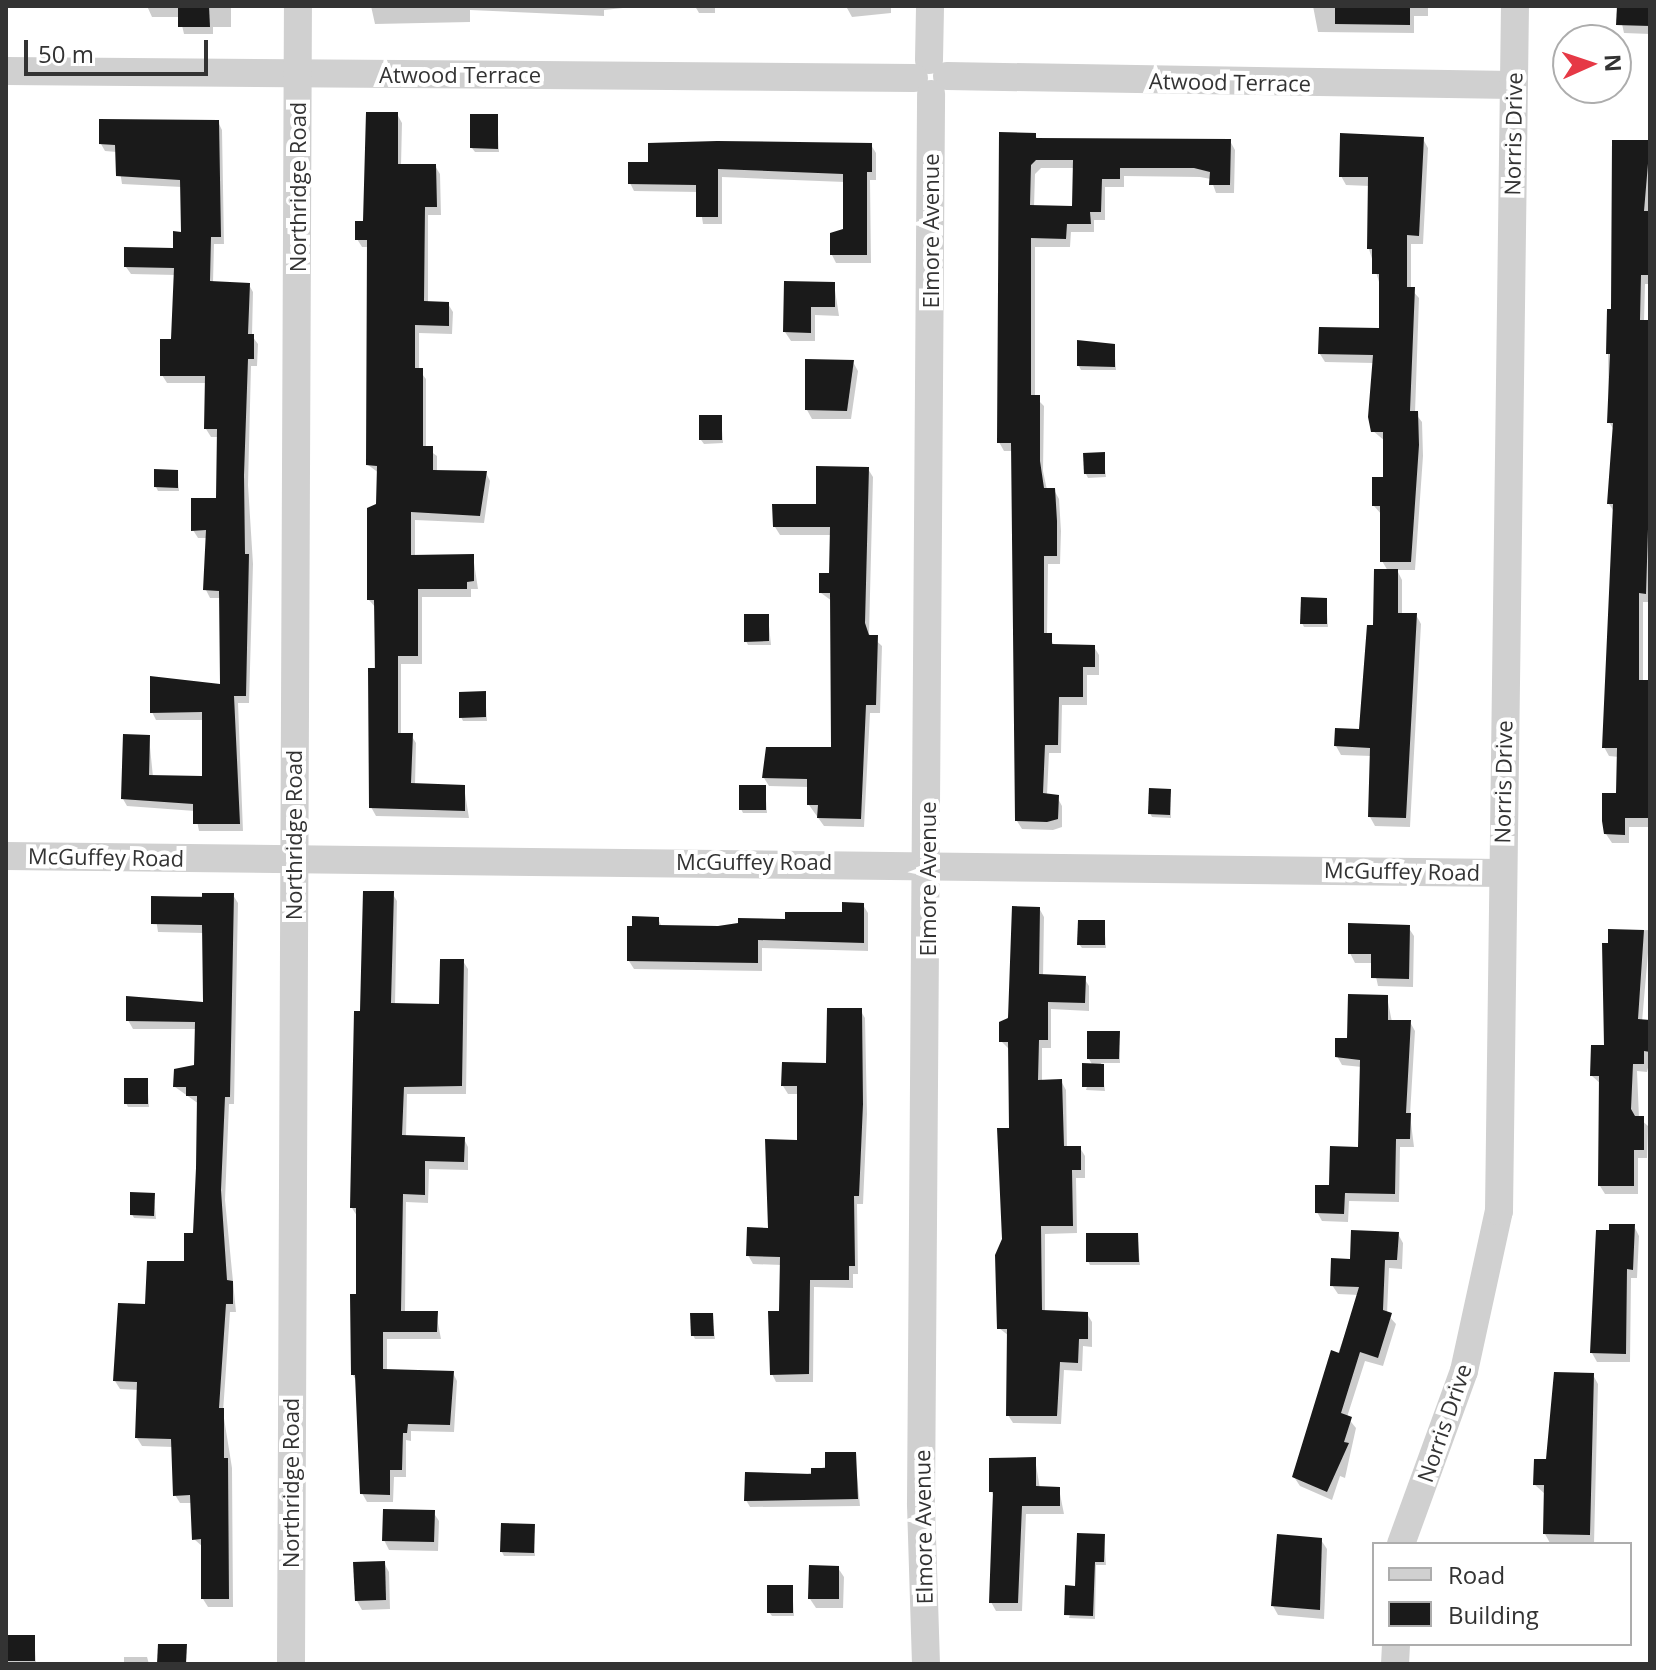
<!DOCTYPE html>
<style>
body{margin:0}
#map{position:relative;width:1656px;height:1670px;overflow:hidden;background:#fff;font-family:"Open Sans",sans-serif}
div>[style]{position:absolute}
.shadow>*{inset:0;background:#0003}
.building>*{inset:0;background:#1a1a1a}
.minor>*{height:28px;margin:-14px;padding:0 14px;transform-origin:14px;border-radius:14px;background:#d0d0d0}
span{translate:-50% -50%;white-space:nowrap;text-align:center;line-height:1.15;-webkit-text-stroke:8px #fff;paint-order:stroke}
.street-label{font-size:22px;color:#333}
.frame{position:absolute;inset:0;border:8px solid #333;pointer-events:none}
.legend{position:absolute;left:1372px;top:1542px;width:260px;height:104px;box-sizing:border-box;background:#fff;border:2px solid #adadad;margin:0;padding:10px 14px;list-style:none;font-size:24px;color:#333}
.legend li{display:flex;align-items:center;gap:16px;height:40px}
.legend b{width:40px;border:2px solid #adadad}
.north{position:absolute;left:1552px;top:24px;width:80px;height:80px;box-sizing:border-box;background:#fff;border:2px solid #adadad;border-radius:50%;rotate:87deg;font-size:22px;font-weight:700;line-height:32px;text-align:center;color:#333}
.north::after{content:'';display:block;margin:auto;width:28px;height:36px;background:#e63946;clip-path:polygon(50% 0,100% 100%,50% 72%,0 100%)}
.scale{position:absolute;left:24px;top:40px;width:184px;height:36px;box-sizing:border-box;border:4px solid #333;border-top:0;padding-left:10px;font-size:24px;line-height:28px;white-space:nowrap;color:#333;-webkit-text-stroke:6px #fff;paint-order:stroke}
</style>
<div id="map">
<div class="shadow">
<div style="clip-path:polygon(147px 6px,231px 6px,231px 27px,213px 27px,213px 34px,184px 34px,180px 17px,152px 17px)"></div>
<div style="clip-path:polygon(371px 6px,642px 6px,604px 10px,604px 16px,470px 10px,470px 22px,375px 24px)"></div>
<div style="clip-path:polygon(695px 6px,715px 6px,715px 13px,699px 13px)"></div>
<div style="clip-path:polygon(891px 6px,891px 13px,852px 17px,847px 8px)"></div>
<div style="clip-path:polygon(1313px 6px,1428px 6px,1428px 16px,1414px 16px,1414px 33px,1318px 32px)"></div>
<div style="clip-path:polygon(1618px 6px,1650px 6px,1650px 34px,1624px 33px)"></div>
<div style="clip-path:polygon(397px 114px,402px 123px,401px 166px,435px 166px,440px 174px,441px 215px,428px 215px,428px 304px,448px 304px,453px 312px,452px 334px,419px 333px,419px 370px,426px 379px,426px 448px,437px 456px,437px 472px,486px 473px,490px 481px,484px 523px,415px 520px,415px 557px,473px 556px,478px 589px,471px 589px,471px 597px,422px 597px,422px 664px,401px 664px,401px 735px,411px 735px,416px 743px,415px 785px,464px 787px,469px 818px,376px 816px,371px 807px,376px 608px,369px 600px,379px 473px,368px 465px,369px 247px,362px 247px,357px 239px)"></div>
<div style="clip-path:polygon(497px 116px,499px 152px,475px 152px,472px 148px)"></div>
<div style="clip-path:polygon(218px 122px,222px 130px,224px 244px,214px 244px,213px 283px,249px 285px,253px 292px,252px 336px,258px 344px,257px 366px,251px 366px,248px 485px,253px 564px,249px 703px,238px 703px,243px 831px,199px 831px,195px 811px,127px 806px,123px 799px,149px 737px,153px 777px,204px 778px,204px 720px,156px 720px,152px 712px,222px 687px,221px 598px,210px 598px,206px 590px,207px 538px,198px 538px,193px 530px,218px 500px,219px 437px,211px 437px,206px 429px,207px 383px,167px 383px,162px 375px,173px 341px,176px 275px,131px 274px,126px 267px,175px 250px,183px 234px,182px 187px,122px 184px,117px 152px,105px 151px,101px 144px)"></div>
<div style="clip-path:polygon(evenodd,1001px 134px,1035px 135px,1038px 140px,1230px 141px,1235px 150px,1234px 193px,1216px 193px,1211px 179px,1200px 177px,1124px 176px,1124px 187px,1105px 187px,1105px 220px,1094px 220px,1094px 232px,1071px 232px,1070px 247px,1035px 247px,1035px 397px,1044px 406px,1043px 471px,1047px 490px,1054px 490px,1059px 499px,1061px 531px,1060px 564px,1048px 564px,1047px 635px,1055px 646px,1094px 647px,1099px 655px,1099px 675px,1087px 675px,1087px 705px,1062px 705px,1061px 753px,1049px 753px,1047px 795px,1057px 797px,1062px 806px,1062px 827px,1053px 830px,1022px 829px,1017px 821px,1013px 451px,1004px 451px,999px 442px,1001px 134px,1041px 168px,1075px 168px,1074px 208px,1034px 207px,1035px 174px,1041px 168px)"></div>
<div style="clip-path:polygon(1423px 139px,1428px 148px,1423px 244px,1411px 244px,1411px 289px,1419px 298px,1415px 413px,1422px 422px,1423px 456px,1415px 570px,1397px 570px,1402px 580px,1402px 615px,1416px 615px,1421px 624px,1410px 827px,1375px 826px,1370px 817px,1372px 756px,1341px 755px,1336px 746px,1360px 731px,1388px 571px,1382px 561px,1382px 515px,1374px 506px,1385px 479px,1385px 441px,1373px 431px,1374px 363px,1325px 362px,1320px 354px,1381px 330px,1379px 282px,1369px 249px,1370px 186px,1346px 185px,1341px 176px)"></div>
<div style="clip-path:polygon(1614px 142px,1650px 142px,1650px 284px,1645px 284px,1644px 322px,1650px 322px,1650px 602px,1643px 602px,1643px 682px,1650px 682px,1650px 827px,1629px 827px,1629px 843px,1612px 843px,1606px 834px,1618px 795px,1619px 757px,1609px 756px,1604px 747px,1615px 513px,1609px 504px,1614px 430px,1609px 422px,1608px 353px,1613px 311px)"></div>
<div style="clip-path:polygon(871px 145px,876px 153px,876px 180px,870px 180px,871px 263px,836px 263px,832px 255px,845px 231px,845px 182px,722px 177px,722px 224px,703px 224px,698px 192px,634px 191px,630px 183px,630px 164px)"></div>
<div style="clip-path:polygon(834px 284px,839px 316px,815px 315px,815px 341px,791px 341px,785px 332px)"></div>
<div style="clip-path:polygon(1114px 346px,1116px 370px,1081px 370px,1079px 366px)"></div>
<div style="clip-path:polygon(853px 362px,858px 371px,851px 419px,812px 419px,807px 410px)"></div>
<div style="clip-path:polygon(721px 417px,723px 443px,704px 444px,701px 440px)"></div>
<div style="clip-path:polygon(1103px 454px,1106px 477px,1088px 478px,1086px 474px)"></div>
<div style="clip-path:polygon(868px 469px,873px 477px,869px 634px,882px 646px,880px 713px,870px 713px,864px 827px,824px 826px,809px 805px,809px 787px,769px 786px,764px 778px,833px 749px,832px 601px,821px 593px,831px 575px,831px 535px,780px 535px,775px 527px,818px 506px)"></div>
<div style="clip-path:polygon(177px 472px,179px 491px,158px 491px,156px 487px)"></div>
<div style="clip-path:polygon(1326px 600px,1328px 627px,1304px 627px,1302px 623px)"></div>
<div style="clip-path:polygon(768px 616px,771px 645px,748px 645px,746px 641px)"></div>
<div style="clip-path:polygon(485px 693px,487px 721px,463px 721px,461px 717px)"></div>
<div style="clip-path:polygon(765px 787px,767px 813px,743px 813px,741px 809px)"></div>
<div style="clip-path:polygon(1170px 791px,1171px 818px,1152px 817px,1150px 813px)"></div>
<div style="clip-path:polygon(392px 893px,397px 901px,395px 1005px,441px 1006px,463px 961px,468px 969px,466px 1094px,407px 1094px,406px 1137px,464px 1139px,468px 1147px,468px 1170px,429px 1169px,428px 1203px,406px 1202px,405px 1313px,436px 1313px,441px 1339px,387px 1339px,387px 1371px,453px 1373px,457px 1381px,454px 1432px,411px 1431px,411px 1441px,406px 1440px,406px 1477px,394px 1477px,393px 1502px,367px 1502px,362px 1493px,358px 1384px,353px 1375px,358px 1296px,357px 1216px,352px 1208px,362px 1013px)"></div>
<div style="clip-path:polygon(233px 895px,238px 903px,234px 1104px,229px 1104px,225px 1200px,236px 1312px,230px 1312px,223px 1412px,232px 1468px,233px 1607px,208px 1607px,203px 1599px,203px 1547px,194px 1539px,193px 1503px,180px 1503px,175px 1495px,173px 1447px,142px 1446px,137px 1438px,139px 1390px,120px 1389px,115px 1381px,147px 1306px,186px 1263px,195px 1235px,199px 1104px,175px 1087px,196px 1067px,196px 1029px,133px 1029px,128px 1020px,205px 1004px,204px 933px,158px 932px,153px 898px)"></div>
<div style="clip-path:polygon(863px 905px,868px 913px,868px 951px,762px 948px,762px 971px,634px 969px,629px 961px,658px 919px,662px 927px,719px 928px,844px 914px)"></div>
<div style="clip-path:polygon(1039px 908px,1044px 917px,1043px 977px,1084px 978px,1089px 986px,1089px 1011px,1051px 1009px,1051px 1048px,1042px 1048px,1042px 1082px,1061px 1081px,1066px 1090px,1067px 1148px,1080px 1148px,1085px 1156px,1085px 1178px,1076px 1178px,1077px 1233px,1045px 1234px,1045px 1312px,1087px 1314px,1092px 1322px,1092px 1347px,1083px 1346px,1082px 1371px,1064px 1370px,1061px 1424px,1013px 1423px,1008px 1415px,1009px 1336px,999px 1328px,1011px 1130px,1010px 1050px,1001px 1041px)"></div>
<div style="clip-path:polygon(1104px 922px,1106px 948px,1082px 948px,1079px 944px)"></div>
<div style="clip-path:polygon(1408px 927px,1414px 936px,1413px 987px,1378px 986px,1373px 963px,1355px 963px,1350px 953px)"></div>
<div style="clip-path:polygon(1650px 930px,1642px 1022px,1650px 1022px,1650px 1059px,1647px 1072px,1637px 1071px,1639px 1118px,1648px 1126px,1647px 1158px,1638px 1158px,1638px 1194px,1605px 1194px,1600px 1186px,1601px 1084px,1592px 1076px,1606px 1048px,1610px 931px)"></div>
<div style="clip-path:polygon(1387px 997px,1392px 1022px,1410px 1022px,1415px 1031px,1410px 1115px,1414px 1147px,1400px 1147px,1399px 1202px,1349px 1201px,1348px 1222px,1322px 1221px,1317px 1212px,1360px 1149px,1362px 1067px,1342px 1065px,1337px 1056px)"></div>
<div style="clip-path:polygon(860px 1010px,865px 1018px,867px 1114px,863px 1204px,857px 1204px,858px 1274px,853px 1274px,853px 1288px,814px 1287px,813px 1382px,776px 1382px,772px 1374px,781px 1313px,782px 1265px,753px 1264px,748px 1255px,770px 1230px,799px 1142px,799px 1094px,788px 1094px,783px 1086px,828px 1065px)"></div>
<div style="clip-path:polygon(1119px 1033px,1120px 1063px,1101px 1063px,1105px 1091px,1086px 1090px,1093px 1066px,1089px 1059px)"></div>
<div style="clip-path:polygon(147px 1080px,149px 1107px,128px 1107px,126px 1103px)"></div>
<div style="clip-path:polygon(154px 1195px,156px 1219px,134px 1218px,132px 1214px)"></div>
<div style="clip-path:polygon(1634px 1226px,1639px 1236px,1637px 1278px,1631px 1278px,1630px 1362px,1597px 1362px,1592px 1353px)"></div>
<div style="clip-path:polygon(1398px 1234px,1403px 1243px,1402px 1269px,1389px 1268px,1387px 1314px,1396px 1324px,1383px 1366px,1365px 1361px,1347px 1417px,1356px 1428px,1345px 1478px,1340px 1476px,1332px 1500px,1300px 1486px,1294px 1477px,1359px 1295px,1338px 1294px,1332px 1285px,1352px 1261px)"></div>
<div style="clip-path:polygon(1137px 1235px,1140px 1265px,1090px 1265px,1088px 1261px)"></div>
<div style="clip-path:polygon(712px 1315px,715px 1339px,695px 1339px,693px 1335px)"></div>
<div style="clip-path:polygon(1593px 1375px,1598px 1384px,1594px 1544px,1550px 1543px,1545px 1534px,1545px 1494px,1535px 1485px)"></div>
<div style="clip-path:polygon(855px 1454px,860px 1506px,750px 1507px,746px 1500px)"></div>
<div style="clip-path:polygon(1035px 1459px,1040px 1489px,1059px 1489px,1064px 1514px,1026px 1514px,1022px 1611px,996px 1611px,991px 1602px,995px 1498px,991px 1491px)"></div>
<div style="clip-path:polygon(433px 1512px,439px 1521px,438px 1551px,389px 1550px,384px 1540px)"></div>
<div style="clip-path:polygon(534px 1526px,535px 1556px,504px 1556px,502px 1552px)"></div>
<div style="clip-path:polygon(1104px 1536px,1106px 1565px,1096px 1565px,1095px 1619px,1069px 1618px,1077px 1588px)"></div>
<div style="clip-path:polygon(1321px 1540px,1327px 1549px,1324px 1619px,1278px 1615px,1273px 1606px)"></div>
<div style="clip-path:polygon(384px 1563px,389px 1572px,390px 1609px,362px 1610px,357px 1601px)"></div>
<div style="clip-path:polygon(838px 1568px,844px 1577px,843px 1608px,816px 1608px,810px 1599px)"></div>
<div style="clip-path:polygon(792px 1587px,794px 1616px,772px 1616px,769px 1612px)"></div>
<div style="clip-path:polygon(6px 1637px,34px 1637px,36px 1664px,6px 1664px)"></div>
<div style="clip-path:polygon(124px 1657px,147px 1657px,149px 1664px,124px 1664px)"></div>
</div>
<div class="building">
<div style="clip-path:polygon(178px 6px,209px 6px,210px 27px,178px 27px)"></div>
<div style="clip-path:polygon(1335px 6px,1410px 6px,1410px 25px,1335px 24px)"></div>
<div style="clip-path:polygon(1617px 6px,1650px 6px,1650px 26px,1616px 25px)"></div>
<div style="clip-path:polygon(366px 112px,398px 112px,398px 164px,436px 164px,437px 207px,425px 207px,424px 301px,449px 302px,449px 326px,415px 325px,415px 368px,423px 368px,423px 446px,433px 446px,433px 470px,487px 471px,480px 516px,411px 512px,411px 555px,474px 554px,474px 581px,467px 582px,467px 589px,418px 589px,418px 656px,398px 656px,398px 733px,413px 733px,411px 783px,465px 785px,465px 811px,369px 808px,368px 668px,375px 668px,374px 600px,367px 600px,367px 508px,376px 504px,377px 466px,366px 465px,367px 240px,355px 240px,355px 221px,363px 221px)"></div>
<div style="clip-path:polygon(470px 114px,498px 114px,498px 149px,470px 148px)"></div>
<div style="clip-path:polygon(99px 119px,219px 120px,221px 237px,211px 237px,210px 281px,250px 283px,248px 334px,254px 334px,254px 359px,248px 359px,244px 475px,245px 554px,249px 554px,246px 696px,234px 696px,240px 824px,193px 824px,193px 804px,121px 799px,123px 734px,150px 735px,149px 775px,202px 776px,202px 712px,150px 713px,150px 676px,220px 684px,219px 591px,203px 590px,206px 530px,191px 531px,191px 498px,216px 498px,217px 429px,204px 429px,205px 376px,160px 376px,160px 339px,171px 339px,174px 268px,124px 267px,124px 247px,173px 248px,173px 231px,181px 232px,180px 180px,116px 176px,115px 145px,99px 144px)"></div>
<div style="clip-path:polygon(evenodd,999px 132px,1036px 133px,1036px 138px,1231px 139px,1230px 185px,1209px 185px,1210px 172px,1194px 168px,1120px 168px,1120px 179px,1102px 179px,1101px 212px,1090px 212px,1091px 224px,1067px 224px,1066px 239px,1031px 238px,1031px 395px,1040px 395px,1040px 461px,1044px 488px,1055px 488px,1057px 521px,1057px 556px,1044px 556px,1044px 633px,1052px 633px,1052px 644px,1095px 645px,1095px 667px,1083px 667px,1083px 697px,1059px 697px,1058px 745px,1045px 745px,1043px 793px,1059px 795px,1058px 819px,1047px 822px,1015px 821px,1011px 443px,997px 443px,999px 132px,1036px 160px,1073px 160px,1072px 206px,1030px 205px,1031px 165px,1036px 160px)"></div>
<div style="clip-path:polygon(1340px 133px,1424px 137px,1419px 236px,1407px 235px,1407px 287px,1415px 287px,1410px 411px,1418px 411px,1419px 445px,1411px 562px,1380px 562px,1380px 506px,1372px 506px,1372px 477px,1383px 477px,1383px 432px,1371px 432px,1368px 417px,1373px 355px,1318px 354px,1319px 327px,1379px 328px,1379px 274px,1372px 274px,1372px 249px,1367px 249px,1368px 177px,1339px 177px)"></div>
<div style="clip-path:polygon(1612px 140px,1650px 140px,1644px 211px,1650px 211px,1650px 275px,1641px 275px,1640px 320px,1650px 320px,1650px 464px,1646px 594px,1639px 593px,1639px 680px,1650px 680px,1650px 818px,1625px 818px,1625px 835px,1604px 834px,1602px 821px,1602px 793px,1616px 793px,1617px 748px,1602px 748px,1613px 504px,1607px 504px,1613px 423px,1607px 423px,1610px 354px,1606px 354px,1607px 309px,1611px 309px)"></div>
<div style="clip-path:polygon(717px 141px,872px 143px,872px 172px,867px 172px,867px 255px,830px 255px,830px 233px,843px 229px,843px 174px,718px 169px,718px 217px,696px 217px,696px 185px,628px 184px,628px 162px,648px 162px,648px 143px)"></div>
<div style="clip-path:polygon(784px 281px,835px 282px,835px 307px,811px 307px,811px 333px,783px 332px)"></div>
<div style="clip-path:polygon(1077px 340px,1115px 344px,1115px 367px,1077px 366px)"></div>
<div style="clip-path:polygon(805px 359px,854px 360px,847px 411px,805px 410px)"></div>
<div style="clip-path:polygon(699px 415px,722px 415px,722px 440px,699px 440px)"></div>
<div style="clip-path:polygon(1105px 452px,1105px 474px,1084px 474px,1083px 453px)"></div>
<div style="clip-path:polygon(816px 466px,869px 467px,865px 623px,869px 635px,878px 635px,876px 705px,866px 705px,861px 819px,817px 818px,818px 805px,807px 805px,807px 779px,762px 778px,766px 747px,831px 747px,830px 593px,819px 593px,819px 573px,829px 573px,830px 527px,773px 527px,772px 504px,816px 504px)"></div>
<div style="clip-path:polygon(154px 469px,178px 470px,178px 488px,154px 487px)"></div>
<div style="clip-path:polygon(1374px 569px,1398px 569px,1398px 613px,1417px 613px,1406px 818px,1368px 817px,1370px 748px,1334px 746px,1335px 728px,1359px 729px,1367px 625px,1373px 625px)"></div>
<div style="clip-path:polygon(1301px 597px,1327px 598px,1327px 624px,1300px 624px)"></div>
<div style="clip-path:polygon(744px 614px,769px 614px,769px 641px,744px 642px)"></div>
<div style="clip-path:polygon(486px 691px,486px 717px,459px 718px,459px 692px)"></div>
<div style="clip-path:polygon(739px 785px,766px 785px,766px 810px,739px 810px)"></div>
<div style="clip-path:polygon(1149px 788px,1171px 789px,1170px 815px,1148px 814px)"></div>
<div style="clip-path:polygon(363px 891px,394px 891px,391px 1003px,439px 1004px,440px 959px,464px 959px,462px 1086px,404px 1087px,402px 1135px,465px 1137px,464px 1162px,425px 1161px,425px 1195px,403px 1194px,401px 1311px,438px 1311px,437px 1332px,383px 1332px,383px 1369px,454px 1371px,450px 1425px,408px 1424px,407px 1433px,403px 1433px,402px 1470px,390px 1470px,390px 1495px,360px 1494px,355px 1375px,351px 1375px,350px 1294px,356px 1294px,356px 1208px,350px 1208px,354px 1011px,360px 1011px)"></div>
<div style="clip-path:polygon(202px 893px,234px 893px,230px 1097px,225px 1097px,221px 1190px,227px 1280px,233px 1281px,233px 1304px,226px 1304px,219px 1408px,224px 1408px,224px 1458px,228px 1458px,229px 1599px,201px 1599px,201px 1539px,192px 1540px,190px 1495px,173px 1496px,171px 1439px,135px 1438px,137px 1382px,113px 1381px,118px 1303px,145px 1304px,147px 1261px,184px 1261px,184px 1233px,193px 1233px,196px 1168px,197px 1096px,186px 1096px,186px 1087px,173px 1087px,174px 1069px,194px 1065px,195px 1022px,126px 1021px,126px 996px,203px 1002px,202px 925px,151px 924px,151px 896px,202px 897px)"></div>
<div style="clip-path:polygon(842px 902px,864px 903px,864px 943px,758px 940px,758px 963px,627px 961px,627px 926px,632px 926px,632px 916px,659px 917px,659px 925px,718px 926px,738px 923px,738px 918px,785px 919px,785px 912px,842px 912px)"></div>
<div style="clip-path:polygon(1012px 906px,1040px 907px,1039px 974px,1086px 976px,1085px 1003px,1048px 1002px,1048px 1040px,1039px 1040px,1038px 1080px,1062px 1079px,1064px 1146px,1081px 1146px,1081px 1170px,1072px 1170px,1073px 1226px,1041px 1226px,1042px 1310px,1088px 1312px,1088px 1339px,1079px 1339px,1078px 1363px,1060px 1362px,1057px 1416px,1006px 1416px,1007px 1329px,997px 1329px,995px 1255px,1002px 1239px,997px 1128px,1009px 1128px,1008px 1042px,999px 1042px,999px 1022px,1008px 1018px)"></div>
<div style="clip-path:polygon(1078px 920px,1105px 920px,1105px 945px,1077px 945px)"></div>
<div style="clip-path:polygon(1348px 923px,1410px 925px,1409px 979px,1371px 978px,1371px 954px,1348px 954px)"></div>
<div style="clip-path:polygon(1608px 929px,1644px 930px,1638px 1019px,1650px 1020px,1650px 1052px,1644px 1051px,1644px 1064px,1633px 1064px,1631px 1109px,1635px 1116px,1644px 1116px,1644px 1150px,1634px 1150px,1634px 1186px,1598px 1186px,1599px 1076px,1590px 1076px,1591px 1045px,1604px 1045px,1602px 943px,1608px 943px)"></div>
<div style="clip-path:polygon(1348px 994px,1388px 995px,1388px 1020px,1411px 1020px,1406px 1113px,1411px 1113px,1410px 1139px,1396px 1139px,1395px 1194px,1345px 1193px,1344px 1214px,1315px 1213px,1315px 1185px,1329px 1185px,1330px 1146px,1358px 1147px,1360px 1060px,1335px 1057px,1335px 1038px,1347px 1038px)"></div>
<div style="clip-path:polygon(827px 1008px,862px 1008px,863px 1104px,859px 1196px,854px 1196px,855px 1266px,849px 1266px,849px 1280px,810px 1280px,809px 1374px,770px 1375px,768px 1311px,779px 1311px,780px 1257px,746px 1256px,747px 1227px,768px 1228px,765px 1139px,797px 1140px,797px 1086px,781px 1086px,782px 1062px,826px 1063px)"></div>
<div style="clip-path:polygon(1087px 1031px,1120px 1031px,1119px 1059px,1087px 1059px)"></div>
<div style="clip-path:polygon(1082px 1063px,1104px 1064px,1104px 1087px,1082px 1087px)"></div>
<div style="clip-path:polygon(124px 1078px,148px 1078px,148px 1104px,124px 1104px)"></div>
<div style="clip-path:polygon(130px 1192px,155px 1193px,154px 1216px,130px 1215px)"></div>
<div style="clip-path:polygon(1609px 1224px,1635px 1224px,1633px 1270px,1627px 1269px,1626px 1354px,1590px 1353px,1596px 1230px,1609px 1230px)"></div>
<div style="clip-path:polygon(1351px 1230px,1399px 1232px,1397px 1260px,1385px 1260px,1383px 1310px,1392px 1313px,1378px 1358px,1360px 1352px,1341px 1413px,1352px 1417px,1344px 1442px,1349px 1443px,1327px 1492px,1292px 1477px,1331px 1350px,1339px 1353px,1359px 1287px,1330px 1286px,1331px 1258px,1350px 1259px)"></div>
<div style="clip-path:polygon(1086px 1233px,1138px 1233px,1139px 1262px,1086px 1262px)"></div>
<div style="clip-path:polygon(690px 1313px,713px 1313px,714px 1336px,691px 1336px)"></div>
<div style="clip-path:polygon(1554px 1372px,1594px 1373px,1590px 1535px,1543px 1534px,1544px 1485px,1533px 1485px,1534px 1459px,1546px 1459px)"></div>
<div style="clip-path:polygon(825px 1452px,856px 1452px,858px 1499px,744px 1501px,745px 1472px,811px 1474px,811px 1468px,825px 1468px)"></div>
<div style="clip-path:polygon(1036px 1457px,1036px 1486px,1060px 1487px,1060px 1506px,1022px 1506px,1018px 1603px,989px 1603px,993px 1492px,989px 1492px,989px 1458px)"></div>
<div style="clip-path:polygon(383px 1509px,435px 1510px,434px 1542px,382px 1541px)"></div>
<div style="clip-path:polygon(501px 1523px,535px 1524px,534px 1553px,500px 1552px)"></div>
<div style="clip-path:polygon(1077px 1533px,1105px 1534px,1104px 1562px,1095px 1562px,1093px 1616px,1064px 1615px,1065px 1585px,1075px 1586px)"></div>
<div style="clip-path:polygon(1277px 1534px,1322px 1538px,1320px 1610px,1271px 1606px)"></div>
<div style="clip-path:polygon(385px 1561px,386px 1600px,355px 1601px,353px 1562px)"></div>
<div style="clip-path:polygon(809px 1565px,839px 1566px,839px 1599px,808px 1599px)"></div>
<div style="clip-path:polygon(767px 1585px,793px 1585px,793px 1613px,767px 1613px)"></div>
<div style="clip-path:polygon(6px 1635px,35px 1635px,35px 1661px,6px 1661px)"></div>
<div style="clip-path:polygon(158px 1644px,187px 1644px,186px 1664px,157px 1664px)"></div>
</div>
<div class="minor">
<div style="left:929px;top:60px;width:54px;rotate:-88.9deg"></div>
<div style="left:6px;top:71px;width:908px;rotate:0.44deg"></div>
<div style="left:947px;top:76px;width:566px;rotate:0.91deg"></div>
<div style="left:6px;top:856px;width:1495px;rotate:0.65deg"></div>
<div style="left:1401px;top:1544px;width:184px;rotate:-70deg"></div>
<div style="left:1464px;top:1371px;width:164px;rotate:-77.7deg"></div>
<div style="left:1499px;top:1211px;width:1205px;rotate:-89.24deg"></div>
<div style="left:291px;top:1664px;width:1658px;rotate:-89.76deg"></div>
<div style="left:926px;top:1664px;width:161px;rotate:-91.8deg"></div>
<div style="left:921px;top:1503px;width:1409px;rotate:-89.59deg"></div>
<div style="left:1395px;top:1664px;width:20px;rotate:-87deg"></div>
</div>
<div class="street-label">
<span style="left:460px;top:75px">Atwood Terrace</span>
<span style="left:1230px;top:82px;rotate:1deg">Atwood Terrace</span>
<span style="left:1513px;top:134px;rotate:-89deg">Norris Drive</span>
<span style="left:298px;top:187px;rotate:-90deg">Northridge Road</span>
<span style="left:931px;top:231px;rotate:-90deg">Elmore Avenue</span>
<span style="left:1503px;top:782px;rotate:-89deg">Norris Drive</span>
<span style="left:294px;top:835px;rotate:-90deg">Northridge Road</span>
<span style="left:106px;top:857px;rotate:1deg">McGuffey Road</span>
<span style="left:754px;top:862px">McGuffey Road</span>
<span style="left:1402px;top:871px;rotate:1deg">McGuffey Road</span>
<span style="left:928px;top:879px;rotate:-90deg">Elmore Avenue</span>
<span style="left:1444px;top:1423px;rotate:-71deg">Norris Drive</span>
<span style="left:291px;top:1483px;rotate:-90deg">Northridge Road</span>
<span style="left:923px;top:1527px;rotate:-91deg">Elmore Avenue</span>
</div>
<div class="frame"></div>
<ul class="legend">
<li><b style="height:10px;background:#d0d0d0"></b>Road</li>
<li><b style="height:22px;background:#1a1a1a"></b>Building</li>
</ul>
<div class="north">N</div>
<div class="scale">50 m</div>
</div>
